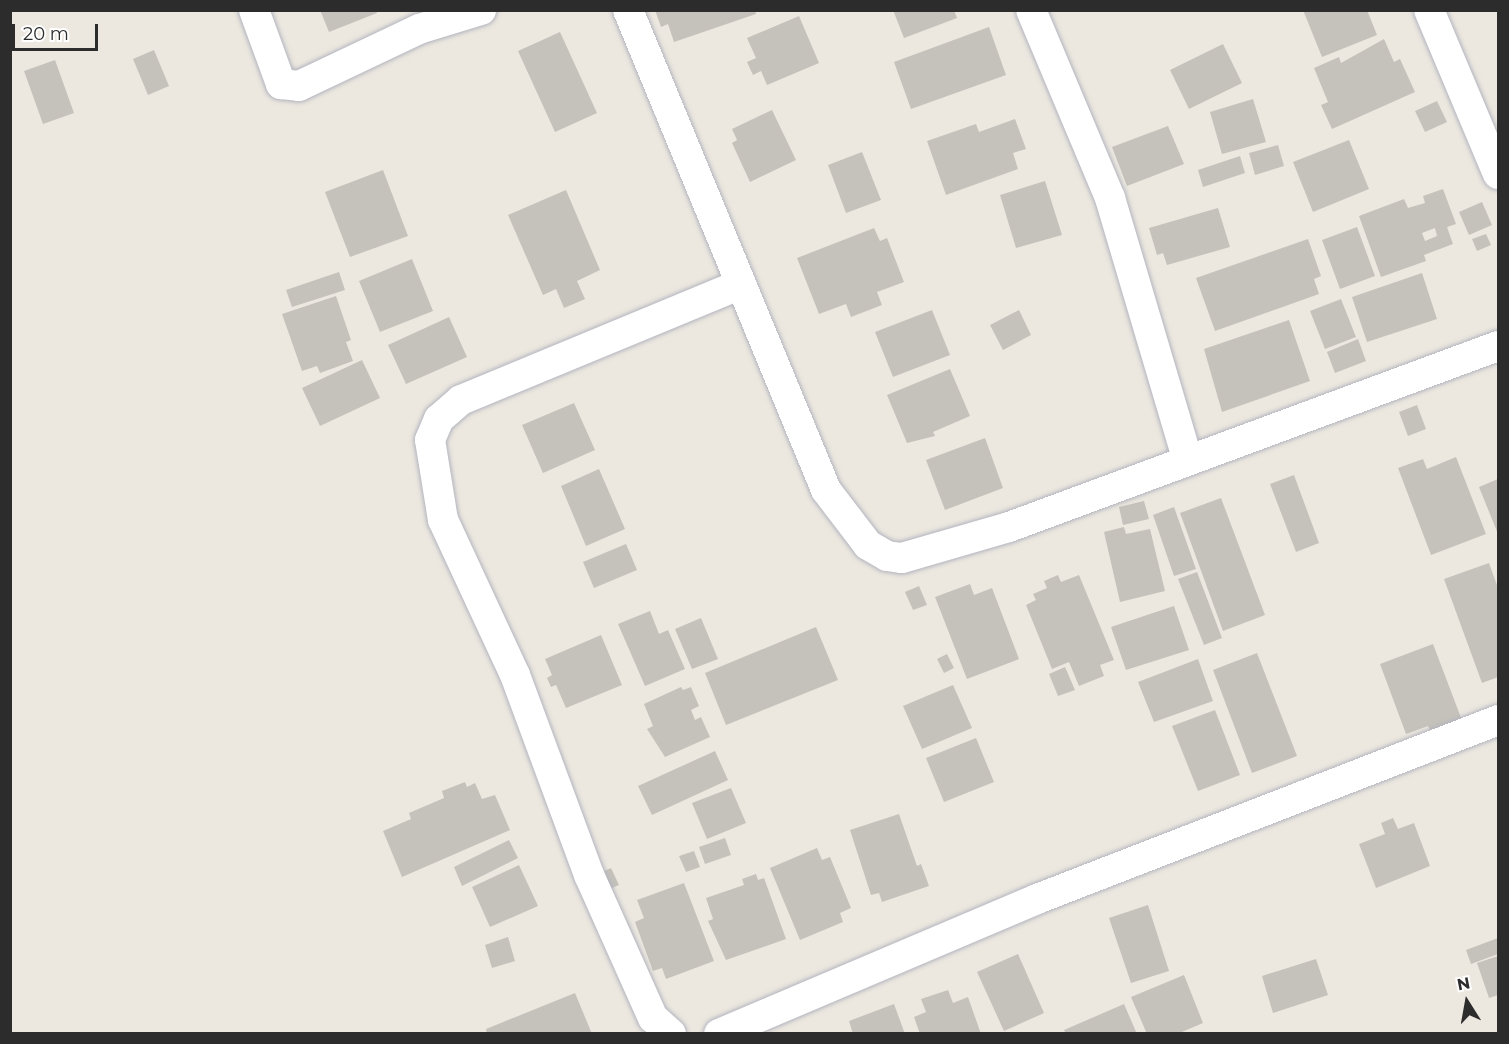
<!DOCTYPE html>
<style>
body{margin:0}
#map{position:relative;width:1509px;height:1044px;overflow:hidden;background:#ece8e0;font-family:Montserrat,sans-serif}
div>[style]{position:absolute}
.building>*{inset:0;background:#c5c2bb}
.roads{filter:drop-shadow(0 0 2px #b3b4be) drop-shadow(0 0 2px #b3b4be)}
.street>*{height:30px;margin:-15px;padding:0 15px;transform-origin:15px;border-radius:15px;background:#fff}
span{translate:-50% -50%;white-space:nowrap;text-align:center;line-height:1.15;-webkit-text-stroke:5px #fff;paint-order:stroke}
.frame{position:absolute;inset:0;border:12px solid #2c2c2c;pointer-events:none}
.north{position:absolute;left:1437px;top:972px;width:60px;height:60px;-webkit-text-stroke:4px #fff;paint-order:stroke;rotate:349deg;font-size:16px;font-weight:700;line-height:24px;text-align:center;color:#2c2c2c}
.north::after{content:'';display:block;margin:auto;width:21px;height:27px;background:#2c2c2c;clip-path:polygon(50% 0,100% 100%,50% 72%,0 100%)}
.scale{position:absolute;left:12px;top:24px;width:86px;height:27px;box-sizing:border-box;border:3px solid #2c2c2c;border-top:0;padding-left:8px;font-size:18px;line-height:21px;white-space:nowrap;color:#2c2c2c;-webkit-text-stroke:4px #fff;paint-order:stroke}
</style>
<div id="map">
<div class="building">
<div style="clip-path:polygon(320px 10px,376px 10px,377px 13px,329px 32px)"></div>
<div style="clip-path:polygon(655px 10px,755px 10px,756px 14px,674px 42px,668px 24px,661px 27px)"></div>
<div style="clip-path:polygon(893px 10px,954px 10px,957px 18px,904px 38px)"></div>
<div style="clip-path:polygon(1303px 10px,1367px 10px,1377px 35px,1322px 57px)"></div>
<div style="clip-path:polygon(799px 16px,819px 63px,767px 85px,761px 71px,753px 75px,747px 62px,756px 58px,747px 38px)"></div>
<div style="clip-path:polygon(989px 27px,1006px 75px,911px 109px,894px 62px)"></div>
<div style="clip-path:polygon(560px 32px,597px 113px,555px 132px,518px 51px)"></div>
<div style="clip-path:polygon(1384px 39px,1394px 62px,1400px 59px,1415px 92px,1332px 129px,1321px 105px,1328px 102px,1314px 68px,1339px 57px,1341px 63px)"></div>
<div style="clip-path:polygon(1223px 44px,1242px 83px,1189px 109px,1170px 70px)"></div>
<div style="clip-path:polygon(154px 50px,169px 86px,148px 95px,133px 59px)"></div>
<div style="clip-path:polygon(55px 60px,74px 113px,43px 124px,24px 71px)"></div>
<div style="clip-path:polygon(1253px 99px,1266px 142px,1222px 154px,1210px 112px)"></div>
<div style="clip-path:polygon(1437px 101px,1447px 122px,1425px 132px,1415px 111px)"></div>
<div style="clip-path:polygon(772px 110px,796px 160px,750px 182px,732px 143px,737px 140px,732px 129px)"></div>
<div style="clip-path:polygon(1015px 119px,1026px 149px,1013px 153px,1018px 169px,946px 195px,927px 141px,976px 124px,979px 132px)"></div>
<div style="clip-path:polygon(1168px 126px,1184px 164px,1127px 186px,1112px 147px)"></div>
<div style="clip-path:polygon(1349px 140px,1369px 189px,1313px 212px,1293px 162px)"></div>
<div style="clip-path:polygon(1278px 145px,1284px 166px,1255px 175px,1249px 153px)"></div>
<div style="clip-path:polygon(862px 152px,881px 200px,846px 213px,828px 165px)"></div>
<div style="clip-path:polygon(1240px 156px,1245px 173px,1203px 187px,1198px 170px)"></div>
<div style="clip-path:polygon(383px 170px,408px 236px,350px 257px,325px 192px)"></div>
<div style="clip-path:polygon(1045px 181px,1062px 235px,1016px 248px,1000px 195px)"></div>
<div style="clip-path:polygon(evenodd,1443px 189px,1456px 224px,1447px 227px,1453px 244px,1424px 255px,1426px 261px,1381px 277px,1359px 216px,1404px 199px,1408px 208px,1425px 203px,1423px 196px,1443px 189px,1435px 228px,1437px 236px,1425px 241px,1422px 233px,1435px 228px)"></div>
<div style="clip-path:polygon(566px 190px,600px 270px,577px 281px,585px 299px,564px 308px,556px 289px,543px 295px,508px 215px)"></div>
<div style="clip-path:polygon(1482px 202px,1492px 225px,1469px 235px,1459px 212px)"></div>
<div style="clip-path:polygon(1218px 208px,1230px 247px,1167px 265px,1163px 253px,1157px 255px,1149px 228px)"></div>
<div style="clip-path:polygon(1357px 227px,1375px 276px,1340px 289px,1322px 240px)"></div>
<div style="clip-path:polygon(874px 228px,880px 241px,887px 238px,904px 282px,877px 292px,882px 305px,851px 317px,846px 304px,819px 314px,797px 258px)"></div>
<div style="clip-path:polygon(1486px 234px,1491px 245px,1477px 251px,1472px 239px)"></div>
<div style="clip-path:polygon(1308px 239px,1321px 276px,1314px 279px,1319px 294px,1215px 331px,1196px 278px)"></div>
<div style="clip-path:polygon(412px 259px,433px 311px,380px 332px,359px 281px)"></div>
<div style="clip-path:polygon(339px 272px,345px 290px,292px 307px,286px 290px)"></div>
<div style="clip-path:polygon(1422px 273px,1437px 319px,1367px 342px,1352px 297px)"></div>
<div style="clip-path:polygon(336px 296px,351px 340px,346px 342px,353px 361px,320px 373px,317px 366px,302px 371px,282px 314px)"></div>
<div style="clip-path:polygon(1341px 299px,1356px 337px,1325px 349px,1310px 311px)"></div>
<div style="clip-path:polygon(932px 310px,950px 355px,893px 377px,875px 332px)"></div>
<div style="clip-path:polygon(1019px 310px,1031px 335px,1003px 350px,990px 325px)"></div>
<div style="clip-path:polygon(449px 317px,467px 357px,406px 384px,388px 345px)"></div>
<div style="clip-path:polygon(1289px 320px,1310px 381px,1222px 412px,1204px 349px)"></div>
<div style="clip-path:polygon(1358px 339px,1366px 361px,1335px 373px,1327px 352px)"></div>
<div style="clip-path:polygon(362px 360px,380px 398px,320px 426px,302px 388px)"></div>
<div style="clip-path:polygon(950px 369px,970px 416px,933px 432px,935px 436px,907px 443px,887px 395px)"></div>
<div style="clip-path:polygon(574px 403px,595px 450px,543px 473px,522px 425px)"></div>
<div style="clip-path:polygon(1417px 405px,1426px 429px,1408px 436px,1399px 412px)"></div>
<div style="clip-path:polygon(985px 438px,1003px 488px,945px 510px,926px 460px)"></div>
<div style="clip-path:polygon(1456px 457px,1486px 534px,1431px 555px,1398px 468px,1423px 459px,1427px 469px)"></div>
<div style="clip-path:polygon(599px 469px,625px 529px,586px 546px,561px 486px)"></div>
<div style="clip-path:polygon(1294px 475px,1319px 543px,1296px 552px,1270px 484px)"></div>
<div style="clip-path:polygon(1498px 479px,1498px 534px,1479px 487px)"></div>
<div style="clip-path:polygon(1221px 498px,1265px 615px,1223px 631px,1180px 513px)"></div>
<div style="clip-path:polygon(1144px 501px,1149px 519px,1123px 525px,1119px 507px)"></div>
<div style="clip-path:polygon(1174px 507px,1196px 569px,1174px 576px,1153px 515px)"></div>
<div style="clip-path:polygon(1124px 527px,1126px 534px,1150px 529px,1165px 591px,1120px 602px,1104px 532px)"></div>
<div style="clip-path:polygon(626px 544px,637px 570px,594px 588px,583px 562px)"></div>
<div style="clip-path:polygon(1489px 563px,1498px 588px,1498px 677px,1482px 683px,1444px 579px)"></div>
<div style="clip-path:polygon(1197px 572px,1222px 638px,1204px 645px,1178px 579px)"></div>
<div style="clip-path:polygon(1058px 575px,1061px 582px,1079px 575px,1114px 660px,1100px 665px,1104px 676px,1079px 686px,1069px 662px,1052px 669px,1026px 605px,1036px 600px,1033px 594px,1047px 588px,1044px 581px)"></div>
<div style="clip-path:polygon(970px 584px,974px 595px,992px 588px,1019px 659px,967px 679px,935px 597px)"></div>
<div style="clip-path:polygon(919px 586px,927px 605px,913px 610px,905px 592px)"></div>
<div style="clip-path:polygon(1174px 606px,1189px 650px,1126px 670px,1111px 627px)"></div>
<div style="clip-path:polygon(650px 611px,659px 634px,668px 630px,685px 669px,645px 686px,618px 624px)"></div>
<div style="clip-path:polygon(701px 618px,718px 659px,692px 669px,675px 629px)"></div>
<div style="clip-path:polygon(816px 627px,838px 680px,726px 725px,705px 673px)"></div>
<div style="clip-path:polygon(601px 635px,622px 685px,566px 708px,556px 685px,551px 687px,547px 678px,552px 675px,545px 659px)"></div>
<div style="clip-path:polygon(1433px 644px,1463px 723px,1432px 735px,1428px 726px,1406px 734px,1380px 664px)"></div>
<div style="clip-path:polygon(1257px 653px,1297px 756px,1252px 773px,1213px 670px)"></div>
<div style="clip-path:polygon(947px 654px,954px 668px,944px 673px,937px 659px)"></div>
<div style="clip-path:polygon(1198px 659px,1213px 701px,1154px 722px,1138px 682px)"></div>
<div style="clip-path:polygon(1065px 667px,1075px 690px,1058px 696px,1049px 674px)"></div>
<div style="clip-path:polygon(953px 685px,972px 728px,922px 749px,903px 706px)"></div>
<div style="clip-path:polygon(681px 687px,683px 690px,691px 687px,699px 706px,691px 710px,695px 720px,701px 717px,710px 737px,665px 757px,647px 729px,653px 726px,644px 704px)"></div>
<div style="clip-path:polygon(1215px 710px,1240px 775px,1198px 791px,1172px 726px)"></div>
<div style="clip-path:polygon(976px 738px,994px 782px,944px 802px,926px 758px)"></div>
<div style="clip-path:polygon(715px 751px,728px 780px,652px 815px,638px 786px)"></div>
<div style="clip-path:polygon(465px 782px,467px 787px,475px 783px,482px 799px,495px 795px,510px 830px,402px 877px,383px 831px,411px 819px,409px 813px,444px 798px,442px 791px)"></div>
<div style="clip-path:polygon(731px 788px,746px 823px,707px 839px,692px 803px)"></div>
<div style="clip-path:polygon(899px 814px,917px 866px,921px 864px,929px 886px,882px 902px,879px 893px,871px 895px,850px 830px)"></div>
<div style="clip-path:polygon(1393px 818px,1398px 829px,1414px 823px,1430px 866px,1376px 888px,1359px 844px,1385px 834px,1381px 823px)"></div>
<div style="clip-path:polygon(725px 838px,731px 855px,705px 864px,699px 847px)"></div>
<div style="clip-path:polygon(509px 840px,518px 858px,462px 886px,454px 867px)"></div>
<div style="clip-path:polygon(817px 848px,822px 860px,830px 857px,851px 908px,840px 913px,843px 922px,800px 940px,770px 868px)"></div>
<div style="clip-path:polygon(694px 851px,700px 867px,686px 872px,679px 856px)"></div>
<div style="clip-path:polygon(519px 865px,538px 906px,490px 927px,472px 887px)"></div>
<div style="clip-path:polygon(611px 868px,619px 885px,605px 891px,598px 874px)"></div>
<div style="clip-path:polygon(756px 874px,758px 880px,764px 878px,786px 939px,726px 960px,708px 921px,713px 919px,706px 898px,744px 885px,742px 879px)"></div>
<div style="clip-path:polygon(684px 883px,714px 961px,666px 979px,662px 968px,653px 971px,635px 922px,644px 918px,637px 900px)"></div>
<div style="clip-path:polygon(1148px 905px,1169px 971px,1131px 983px,1109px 918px)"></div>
<div style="clip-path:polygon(508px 937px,515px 961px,492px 968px,485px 945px)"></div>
<div style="clip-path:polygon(1498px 938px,1498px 954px,1471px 964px,1466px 950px)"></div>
<div style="clip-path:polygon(1018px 954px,1044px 1013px,1004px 1031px,977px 972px)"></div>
<div style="clip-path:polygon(1498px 956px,1498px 995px,1489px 998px,1477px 963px)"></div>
<div style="clip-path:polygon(1316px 959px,1328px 995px,1273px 1013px,1262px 976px)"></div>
<div style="clip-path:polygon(1184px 975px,1203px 1023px,1177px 1034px,1147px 1034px,1131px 997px)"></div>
<div style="clip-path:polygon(948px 990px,953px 1003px,968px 997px,981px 1034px,920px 1034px,914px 1017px,926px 1012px,921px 999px)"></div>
<div style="clip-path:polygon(575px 993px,592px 1034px,487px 1034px,486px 1029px)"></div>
<div style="clip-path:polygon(894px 1004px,905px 1034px,853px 1034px,849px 1021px)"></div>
<div style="clip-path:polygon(1124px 1004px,1137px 1034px,1066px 1034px,1064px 1030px)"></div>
</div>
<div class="roads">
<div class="street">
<div style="left:254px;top:10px;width:79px;rotate:70deg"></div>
<div style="left:281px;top:84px;width:18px;rotate:6deg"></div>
<div style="left:299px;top:86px;width:133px;rotate:-25.4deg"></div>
<div style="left:419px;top:29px;width:65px;rotate:-17deg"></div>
<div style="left:628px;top:10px;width:519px;rotate:67.58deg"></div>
<div style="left:826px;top:490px;width:69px;rotate:52.6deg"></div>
<div style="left:868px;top:545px;width:22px;rotate:30deg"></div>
<div style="left:887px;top:556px;width:15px;rotate:8deg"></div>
<div style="left:902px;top:558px;width:111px;rotate:-16.2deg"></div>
<div style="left:1009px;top:527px;width:521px;rotate:-20.31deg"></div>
<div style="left:1031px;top:10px;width:204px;rotate:67.2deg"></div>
<div style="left:1110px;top:198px;width:274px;rotate:73.5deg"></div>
<div style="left:1429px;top:10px;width:178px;rotate:67.2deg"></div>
<div style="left:671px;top:1034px;width:24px;rotate:-138deg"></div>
<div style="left:653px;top:1018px;width:157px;rotate:-114.1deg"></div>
<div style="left:589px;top:875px;width:213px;rotate:-110.3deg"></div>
<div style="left:515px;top:675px;width:171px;rotate:-114.9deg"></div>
<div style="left:443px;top:520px;width:81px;rotate:-99.2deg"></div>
<div style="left:430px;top:440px;width:23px;rotate:-67deg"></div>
<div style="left:439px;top:419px;width:29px;rotate:-41deg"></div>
<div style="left:461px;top:400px;width:303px;rotate:-22.5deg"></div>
<div style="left:719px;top:1034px;width:345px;rotate:-23deg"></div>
<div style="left:1037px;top:899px;width:495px;rotate:-21.2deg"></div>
</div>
</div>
<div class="frame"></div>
<div class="north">N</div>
<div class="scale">20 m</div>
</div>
